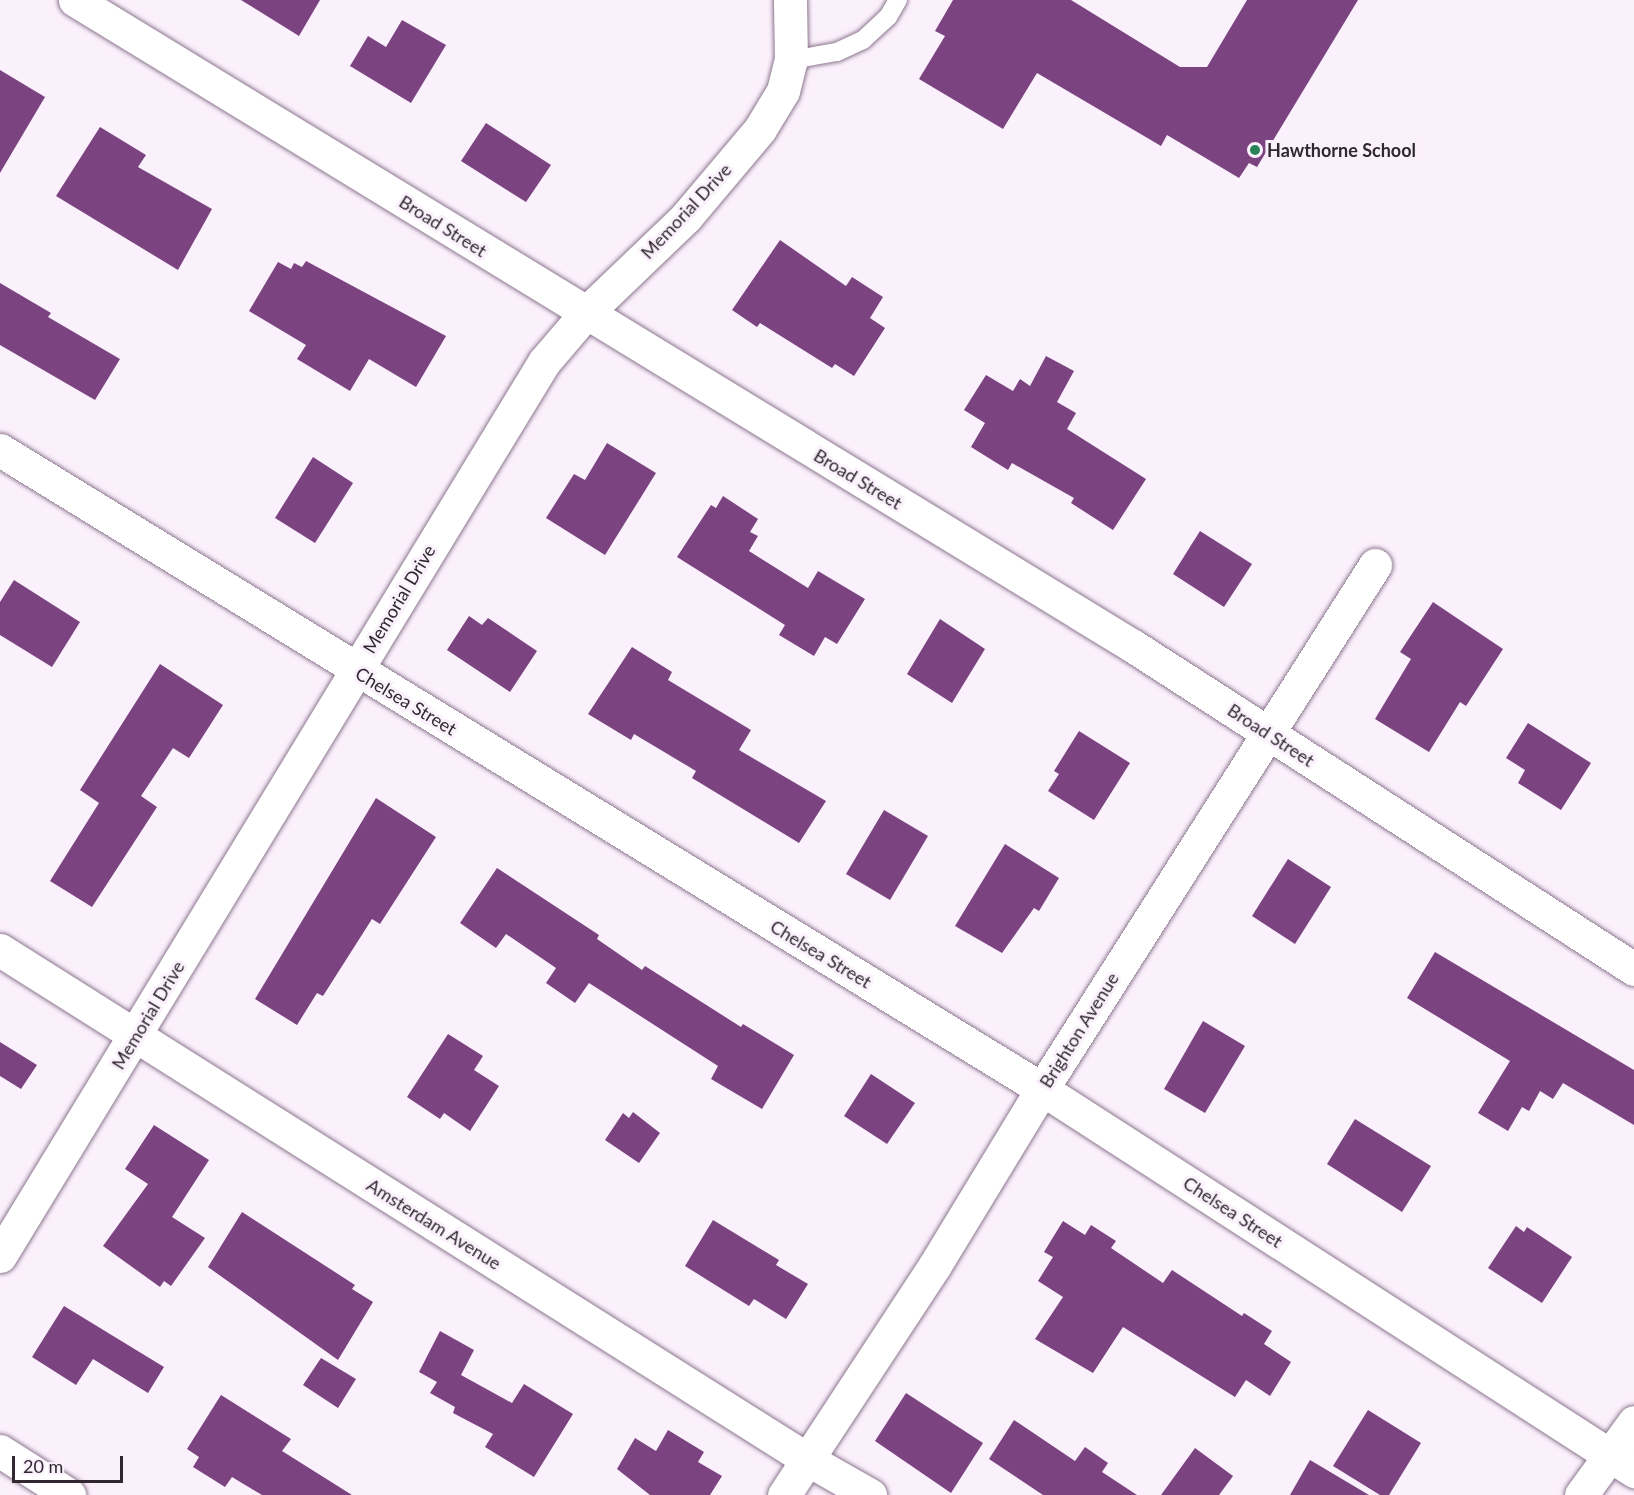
<!DOCTYPE html>
<style>
body{margin:0}
#map{position:relative;width:1634px;height:1495px;overflow:hidden;background:#fbf1fc;font-family:Lato,sans-serif}
div>[style]{position:absolute}
.building>*{inset:0;background:#7b4481}
.roads{filter:drop-shadow(0 0 2px #8d778f) drop-shadow(0 0 2px #8d778f)}
.lane>*{height:18px;margin:-9px;padding:0 9px;transform-origin:9px;border-radius:9px;background:#fff}
.street>*{height:33px;margin:-16.5px;padding:0 16.5px;transform-origin:16.5px;border-radius:16.5px;background:#fff}
.secondary>*{height:33px;margin:-16.5px;padding:0 16.5px;transform-origin:16.5px;border-radius:16.5px;background:#fff}
.dots>*{width:16px;height:16px;translate:-50% -50%;box-sizing:border-box;border:3px solid #fbf1fc;border-radius:50%}
span{translate:-50% -50%;white-space:nowrap;text-align:center;line-height:1.15;-webkit-text-stroke:6px #fbf1fc;paint-order:stroke}
.poi-label{font-size:18px;color:#302731;font-weight:700}
.left{translate:0 -50%;text-align:left}
.street-label{font-size:18px;color:#302731}
.scale{position:absolute;left:12px;top:1456px;width:111px;height:27px;box-sizing:border-box;border:3px solid #302731;border-top:0;padding-left:8px;font-size:18px;line-height:21px;white-space:nowrap;color:#302731;-webkit-text-stroke:4px #fbf1fc;paint-order:stroke}
</style>
<div id="map">
<div class="building">
<div style="clip-path:polygon(241px 0,320px 0,299px 36px)"></div>
<div style="clip-path:polygon(953px 0,1071px 0,1180px 67px,1207px 67px,1247px 0,1358px 0,1257px 167px,1249px 163px,1239px 178px,1167px 135px,1161px 146px,1037px 73px,1003px 129px,919px 79px,945px 36px,935px 31px)"></div>
<div style="clip-path:polygon(402px 20px,446px 45px,411px 103px,350px 66px,368px 36px,386px 47px)"></div>
<div style="clip-path:polygon(0 70px,45px 97px,0 173px)"></div>
<div style="clip-path:polygon(486px 123px,551px 165px,526px 202px,461px 161px)"></div>
<div style="clip-path:polygon(100px 127px,146px 155px,138px 167px,212px 209px,178px 270px,56px 196px)"></div>
<div style="clip-path:polygon(780px 240px,846px 286px,852px 277px,883px 297px,870px 318px,885px 328px,854px 376px,835px 364px,832px 368px,760px 323px,757px 327px,732px 310px)"></div>
<div style="clip-path:polygon(306px 261px,446px 336px,416px 387px,369px 359px,350px 391px,297px 359px,306px 345px,249px 311px,278px 262px,291px 269px,294px 263px,302px 267px)"></div>
<div style="clip-path:polygon(0 283px,51px 313px,48px 317px,120px 359px,95px 400px,0 345px)"></div>
<div style="clip-path:polygon(1046px 356px,1074px 371px,1057px 402px,1076px 413px,1067px 429px,1146px 479px,1113px 530px,1071px 503px,1074px 498px,1012px 463px,1008px 470px,971px 447px,985px 423px,964px 410px,986px 375px,1013px 391px,1020px 379px,1030px 386px)"></div>
<div style="clip-path:polygon(607px 443px,656px 473px,605px 555px,546px 518px,574px 474px,585px 480px)"></div>
<div style="clip-path:polygon(313px 457px,353px 483px,315px 543px,275px 518px)"></div>
<div style="clip-path:polygon(723px 496px,758px 519px,750px 532px,758px 536px,749px 551px,808px 588px,818px 571px,865px 599px,837px 644px,825px 637px,814px 656px,779px 635px,785px 625px,677px 557px,711px 505px,716px 508px)"></div>
<div style="clip-path:polygon(1200px 531px,1252px 564px,1224px 607px,1173px 574px)"></div>
<div style="clip-path:polygon(14px 580px,80px 622px,52px 667px,0 635px,0 602px)"></div>
<div style="clip-path:polygon(1433px 602px,1503px 649px,1466px 706px,1460px 702px,1429px 752px,1375px 719px,1411px 659px,1400px 652px)"></div>
<div style="clip-path:polygon(469px 616px,482px 625px,488px 618px,537px 651px,510px 692px,447px 650px)"></div>
<div style="clip-path:polygon(940px 619px,985px 649px,952px 703px,907px 674px)"></div>
<div style="clip-path:polygon(632px 647px,672px 672px,668px 680px,751px 730px,739px 750px,826px 801px,799px 843px,692px 778px,696px 771px,634px 734px,631px 740px,588px 714px)"></div>
<div style="clip-path:polygon(160px 664px,223px 705px,189px 758px,173px 748px,141px 796px,157px 807px,92px 907px,50px 881px,99px 803px,80px 790px)"></div>
<div style="clip-path:polygon(1528px 723px,1591px 763px,1561px 810px,1518px 783px,1525px 770px,1506px 758px)"></div>
<div style="clip-path:polygon(1079px 731px,1130px 763px,1094px 820px,1048px 791px,1059px 774px,1054px 771px)"></div>
<div style="clip-path:polygon(376px 798px,436px 837px,380px 924px,372px 919px,323px 996px,317px 993px,297px 1025px,255px 999px)"></div>
<div style="clip-path:polygon(884px 810px,928px 836px,890px 900px,846px 874px)"></div>
<div style="clip-path:polygon(1005px 844px,1059px 878px,1039px 911px,1034px 908px,1002px 953px,955px 926px)"></div>
<div style="clip-path:polygon(1288px 859px,1331px 887px,1295px 944px,1252px 916px)"></div>
<div style="clip-path:polygon(497px 868px,599px 935px,597px 939px,642px 970px,645px 966px,741px 1027px,743px 1024px,794px 1055px,762px 1109px,711px 1079px,718px 1066px,589px 983px,575px 1003px,546px 983px,556px 968px,506px 934px,496px 948px,460px 923px)"></div>
<div style="clip-path:polygon(1435px 952px,1634px 1070px,1634px 1125px,1563px 1083px,1553px 1099px,1540px 1091px,1529px 1111px,1522px 1107px,1508px 1131px,1478px 1113px,1510px 1061px,1407px 998px)"></div>
<div style="clip-path:polygon(1203px 1021px,1245px 1046px,1205px 1113px,1164px 1089px)"></div>
<div style="clip-path:polygon(448px 1034px,483px 1056px,474px 1070px,499px 1086px,470px 1131px,444px 1113px,440px 1119px,407px 1097px)"></div>
<div style="clip-path:polygon(0 1042px,37px 1065px,21px 1089px,0 1076px)"></div>
<div style="clip-path:polygon(871px 1074px,915px 1103px,887px 1144px,844px 1116px)"></div>
<div style="clip-path:polygon(633px 1112px,660px 1133px,639px 1163px,605px 1140px,623px 1113px,629px 1118px)"></div>
<div style="clip-path:polygon(1355px 1119px,1431px 1166px,1402px 1212px,1327px 1164px)"></div>
<div style="clip-path:polygon(154px 1125px,209px 1160px,172px 1217px,205px 1238px,171px 1286px,164px 1281px,160px 1287px,103px 1246px,148px 1184px,125px 1169px)"></div>
<div style="clip-path:polygon(242px 1212px,355px 1285px,352px 1289px,373px 1302px,338px 1360px,208px 1267px)"></div>
<div style="clip-path:polygon(713px 1220px,779px 1260px,776px 1265px,808px 1284px,786px 1319px,754px 1299px,749px 1306px,685px 1266px)"></div>
<div style="clip-path:polygon(1063px 1221px,1085px 1235px,1091px 1225px,1116px 1241px,1111px 1248px,1163px 1283px,1172px 1270px,1242px 1316px,1244px 1313px,1272px 1331px,1264px 1344px,1291px 1362px,1270px 1396px,1246px 1380px,1235px 1397px,1123px 1327px,1093px 1373px,1035px 1339px,1063px 1297px,1038px 1281px,1053px 1257px,1044px 1252px)"></div>
<div style="clip-path:polygon(1516px 1226px,1524px 1232px,1527px 1227px,1572px 1257px,1542px 1303px,1488px 1268px)"></div>
<div style="clip-path:polygon(64px 1306px,164px 1367px,148px 1393px,93px 1359px,76px 1385px,32px 1357px)"></div>
<div style="clip-path:polygon(440px 1331px,474px 1350px,461px 1375px,512px 1403px,524px 1384px,573px 1414px,534px 1477px,485px 1447px,493px 1434px,453px 1413px,455px 1407px,430px 1393px,437px 1382px,419px 1372px)"></div>
<div style="clip-path:polygon(321px 1358px,356px 1379px,338px 1408px,303px 1385px)"></div>
<div style="clip-path:polygon(906px 1393px,983px 1443px,951px 1493px,875px 1441px)"></div>
<div style="clip-path:polygon(221px 1395px,291px 1439px,282px 1451px,352px 1495px,262px 1495px,232px 1477px,225px 1487px,193px 1467px,199px 1457px,187px 1449px)"></div>
<div style="clip-path:polygon(1368px 1410px,1421px 1443px,1389px 1495px,1380px 1495px,1333px 1466px)"></div>
<div style="clip-path:polygon(1014px 1420px,1075px 1461px,1085px 1447px,1108px 1463px,1102px 1472px,1137px 1495px,1043px 1495px,989px 1459px)"></div>
<div style="clip-path:polygon(668px 1430px,704px 1452px,698px 1462px,722px 1476px,710px 1495px,650px 1495px,617px 1469px,635px 1438px,656px 1451px)"></div>
<div style="clip-path:polygon(1195px 1448px,1233px 1476px,1219px 1495px,1161px 1495px)"></div>
<div style="clip-path:polygon(1310px 1460px,1369px 1495px,1290px 1495px)"></div>
</div>
<div class="roads">
<div class="lane">
<div style="left:791px;top:60px;width:47px;rotate:-9.9deg"></div>
<div style="left:837px;top:52px;width:29px;rotate:-25deg"></div>
<div style="left:863px;top:40px;width:34px;rotate:-43deg"></div>
<div style="left:888px;top:17px;width:20px;rotate:-60deg"></div>
</div>
<div class="street">
<div style="left:75px;top:0;width:1240px;rotate:31.41deg"></div>
<div style="left:1133px;top:646px;width:596px;rotate:32.81deg"></div>
<div style="left:0;top:950px;width:952px;rotate:32.25deg"></div>
<div style="left:805px;top:1458px;width:75px;rotate:29.6deg"></div>
<div style="left:0;top:1256px;width:1047px;rotate:-58.68deg"></div>
<div style="left:544px;top:362px;width:63px;rotate:-49.5deg"></div>
<div style="left:585px;top:314px;width:140px;rotate:-43.8deg"></div>
<div style="left:686px;top:217px;width:115px;rotate:-49.9deg"></div>
<div style="left:760px;top:129px;width:44px;rotate:-58.8deg"></div>
<div style="left:783px;top:91px;width:32px;rotate:-76deg"></div>
<div style="left:791px;top:60px;width:60px;rotate:-91deg"></div>
<div style="left:0;top:1451px;width:82px;rotate:32.5deg"></div>
<div style="left:784px;top:1495px;width:275px;rotate:-56.7deg"></div>
<div style="left:935px;top:1265px;width:206px;rotate:-58.7deg"></div>
<div style="left:1042px;top:1089px;width:621px;rotate:-57.56deg"></div>
</div>
<div class="secondary">
<div style="left:0;top:450px;width:1222px;rotate:31.52deg"></div>
<div style="left:1042px;top:1089px;width:705px;rotate:32.83deg"></div>
<div style="left:1581px;top:1495px;width:90px;rotate:-54deg"></div>
</div>
</div>
<div class="dots">
<div style="left:1255px;top:150px;background:#298358"></div>
</div>
<div class="poi-label">
<span class="left" style="left:1267px;top:150px">Hawthorne School</span>
</div>
<div class="street-label">
<span style="left:686px;top:211px;rotate:-47deg">Memorial Drive</span>
<span style="left:443px;top:226px;rotate:32deg">Broad Street</span>
<span style="left:858px;top:479px;rotate:31deg">Broad Street</span>
<span style="left:399px;top:599px;rotate:-59deg">Memorial Drive</span>
<span style="left:406px;top:701px;rotate:31deg">Chelsea Street</span>
<span style="left:1271px;top:735px;rotate:33deg">Broad Street</span>
<span style="left:821px;top:954px;rotate:31deg">Chelsea Street</span>
<span style="left:148px;top:1015px;rotate:-59deg">Memorial Drive</span>
<span style="left:1079px;top:1030px;rotate:-58deg">Brighton Avenue</span>
<span style="left:1233px;top:1212px;rotate:33deg">Chelsea Street</span>
<span style="left:434px;top:1224px;rotate:32deg">Amsterdam Avenue</span>
</div>
<div class="scale">20 m</div>
</div>
